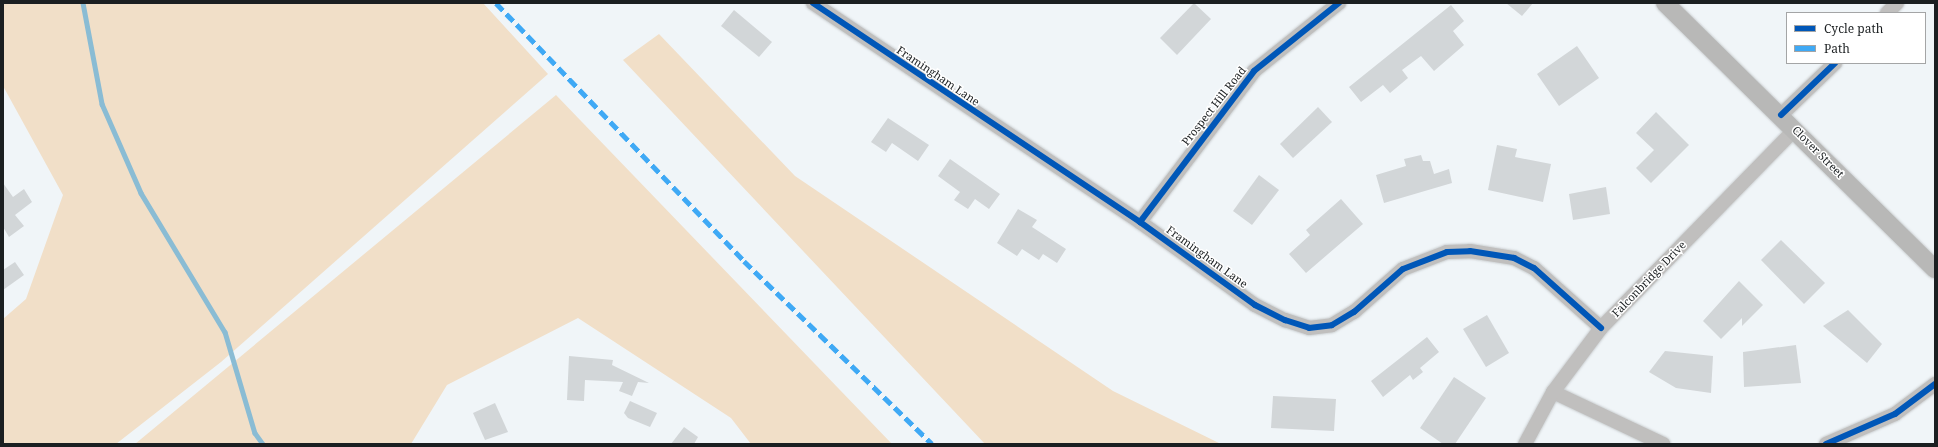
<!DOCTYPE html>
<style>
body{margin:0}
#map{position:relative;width:1938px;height:447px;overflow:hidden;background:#f0f5f8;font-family:"Noto Serif",serif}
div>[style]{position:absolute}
.green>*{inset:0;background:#f1dfc8}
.stream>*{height:4.5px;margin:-2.25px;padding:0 2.25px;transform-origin:2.25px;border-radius:2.25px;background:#8abcd4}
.building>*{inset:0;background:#d2d6d8}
.roads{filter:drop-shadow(0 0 1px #caced0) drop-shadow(0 0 1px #caced0)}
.minor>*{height:14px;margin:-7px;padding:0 7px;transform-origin:7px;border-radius:7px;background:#c0bfbe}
.major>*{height:18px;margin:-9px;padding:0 9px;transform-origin:9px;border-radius:9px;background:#b8b8b7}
.quiet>*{height:5px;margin-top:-2.5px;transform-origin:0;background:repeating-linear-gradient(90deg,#3fa9f5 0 10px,transparent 0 15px)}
.cycleway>*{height:6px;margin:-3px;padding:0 3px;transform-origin:3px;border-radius:3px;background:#0057b8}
span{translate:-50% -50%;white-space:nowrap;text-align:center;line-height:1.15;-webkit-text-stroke:3px #fff;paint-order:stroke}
.street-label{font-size:11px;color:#1b1f21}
.frame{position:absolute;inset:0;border:4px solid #1b1f21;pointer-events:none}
.legend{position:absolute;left:1786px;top:12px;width:140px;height:52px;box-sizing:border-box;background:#fff;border:1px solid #a4a5a6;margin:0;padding:5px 7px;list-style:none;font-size:12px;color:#1b1f21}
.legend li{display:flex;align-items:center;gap:8px;height:20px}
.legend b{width:20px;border:1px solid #a4a5a6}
</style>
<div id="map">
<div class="green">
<div style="clip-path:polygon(3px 3px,483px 3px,548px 74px,221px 362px,116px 444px,3px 444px,3px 319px,26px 299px,63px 195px,3px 86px)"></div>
<div style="clip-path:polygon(659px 34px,795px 176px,1113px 391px,1221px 444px,985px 444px,623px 60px)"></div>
<div style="clip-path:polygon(556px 95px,892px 444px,751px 444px,731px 418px,578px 318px,447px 385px,411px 444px,135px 444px)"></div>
</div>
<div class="stream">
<div style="left:83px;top:3px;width:103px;rotate:79.3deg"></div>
<div style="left:102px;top:104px;width:97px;rotate:66.3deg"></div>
<div style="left:141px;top:193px;width:162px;rotate:58.9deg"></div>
<div style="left:225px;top:332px;width:105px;rotate:73.5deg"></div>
<div style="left:255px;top:433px;width:14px;rotate:54deg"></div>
</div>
<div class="building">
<div style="clip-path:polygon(1194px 3px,1211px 19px,1177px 55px,1160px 38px)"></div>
<div style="clip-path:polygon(1506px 3px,1533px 3px,1522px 16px)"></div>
<div style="clip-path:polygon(1451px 5px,1464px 21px,1453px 31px,1464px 45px,1434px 71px,1421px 56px,1402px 70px,1408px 78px,1390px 93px,1383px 85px,1361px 102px,1349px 87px)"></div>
<div style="clip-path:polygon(734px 10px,772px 42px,759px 57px,721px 26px)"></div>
<div style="clip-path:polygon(1577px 46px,1599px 78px,1559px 106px,1537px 74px)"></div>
<div style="clip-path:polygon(1318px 107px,1332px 122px,1293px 158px,1280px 144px)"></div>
<div style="clip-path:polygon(1656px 112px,1689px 145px,1651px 183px,1636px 168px,1654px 150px,1636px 133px)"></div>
<div style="clip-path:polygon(888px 118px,929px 145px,918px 161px,892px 143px,886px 152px,871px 142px)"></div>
<div style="clip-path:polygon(1497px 145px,1517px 149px,1515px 157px,1551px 164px,1543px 202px,1488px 190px)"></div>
<div style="clip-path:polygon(1421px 155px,1423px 161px,1430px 161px,1434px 174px,1449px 169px,1452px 183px,1384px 203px,1376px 175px,1406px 166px,1404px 159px)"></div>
<div style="clip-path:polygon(950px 159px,1000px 194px,989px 209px,975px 199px,968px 209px,954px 200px,960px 192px,938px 176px)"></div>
<div style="clip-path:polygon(1259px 175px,1279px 190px,1252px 225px,1233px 211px)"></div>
<div style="clip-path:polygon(3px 183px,13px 197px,24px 189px,32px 202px,15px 215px,24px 226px,9px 237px,3px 227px)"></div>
<div style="clip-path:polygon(1606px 187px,1610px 214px,1573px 220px,1569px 194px)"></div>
<div style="clip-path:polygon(1341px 199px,1363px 224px,1306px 273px,1289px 254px,1310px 235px,1306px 230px)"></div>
<div style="clip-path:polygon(1018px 209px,1037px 220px,1032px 227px,1066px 249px,1057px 263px,1043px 254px,1039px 260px,1022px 249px,1017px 256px,997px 243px)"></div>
<div style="clip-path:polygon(1781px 240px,1825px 283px,1804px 304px,1761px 260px)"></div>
<div style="clip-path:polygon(15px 262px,24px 275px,3px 290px,3px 270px)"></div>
<div style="clip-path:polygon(1739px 281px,1763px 305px,1742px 326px,1742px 318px,1721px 339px,1703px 321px)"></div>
<div style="clip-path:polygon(1848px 310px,1882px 344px,1867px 363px,1823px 326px)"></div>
<div style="clip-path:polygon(1487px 315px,1509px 353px,1486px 367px,1463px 329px)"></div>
<div style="clip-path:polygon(1427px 337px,1439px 352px,1420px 368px,1423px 372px,1413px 380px,1410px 375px,1383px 397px,1371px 381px)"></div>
<div style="clip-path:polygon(1796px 345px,1801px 383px,1744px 387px,1743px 352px)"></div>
<div style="clip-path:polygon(1665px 351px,1713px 356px,1711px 393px,1676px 388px,1649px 372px)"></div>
<div style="clip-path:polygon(569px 356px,613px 360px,612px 365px,649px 383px,638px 382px,632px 396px,619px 391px,623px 382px,585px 380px,584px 401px,567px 400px)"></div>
<div style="clip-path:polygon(1454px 377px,1486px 398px,1455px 444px,1443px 444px,1420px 428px)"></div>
<div style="clip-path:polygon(1273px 396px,1336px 399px,1334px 431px,1271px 428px)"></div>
<div style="clip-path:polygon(630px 401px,657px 413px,650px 427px,628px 418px,624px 413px)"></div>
<div style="clip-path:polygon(495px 403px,508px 432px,485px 440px,473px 413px)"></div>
<div style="clip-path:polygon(684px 427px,698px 437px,694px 444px,671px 444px)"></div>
</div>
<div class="roads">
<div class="minor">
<div style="left:813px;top:3px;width:394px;rotate:33.8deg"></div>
<div style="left:1140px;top:222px;width:142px;rotate:35.8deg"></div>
<div style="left:1255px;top:305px;width:34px;rotate:27deg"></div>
<div style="left:1285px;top:320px;width:25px;rotate:18deg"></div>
<div style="left:1309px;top:328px;width:23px;rotate:-7deg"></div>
<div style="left:1332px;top:325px;width:26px;rotate:-31deg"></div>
<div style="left:1354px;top:312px;width:65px;rotate:-41.3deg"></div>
<div style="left:1403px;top:269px;width:47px;rotate:-21.1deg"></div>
<div style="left:1447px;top:252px;width:23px;rotate:-2deg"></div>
<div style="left:1470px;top:251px;width:45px;rotate:9deg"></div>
<div style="left:1514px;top:258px;width:22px;rotate:27deg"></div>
<div style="left:1534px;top:268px;width:90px;rotate:41.8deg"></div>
<div style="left:1887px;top:13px;width:14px;rotate:-45deg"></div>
<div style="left:1781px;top:115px;width:75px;rotate:-43.9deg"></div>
<div style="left:1140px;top:222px;width:189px;rotate:-52.9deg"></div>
<div style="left:1254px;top:71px;width:109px;rotate:-38.7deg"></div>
<div style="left:1553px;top:392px;width:122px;rotate:25.3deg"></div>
<div style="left:1525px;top:444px;width:59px;rotate:-61.7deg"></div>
<div style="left:1553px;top:392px;width:80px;rotate:-53.1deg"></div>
<div style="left:1601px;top:328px;width:278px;rotate:-45.7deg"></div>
<div style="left:1826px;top:444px;width:75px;rotate:-23.5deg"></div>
<div style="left:1895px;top:414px;width:50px;rotate:-36.9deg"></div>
</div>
<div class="major">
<div style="left:1665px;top:3px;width:379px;rotate:44.6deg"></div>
</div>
</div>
<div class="quiet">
<div style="left:496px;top:3px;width:358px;rotate:46.1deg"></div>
<div style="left:744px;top:261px;width:262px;rotate:44.2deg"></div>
</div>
<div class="cycleway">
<div style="left:813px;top:3px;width:394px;rotate:33.8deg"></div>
<div style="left:1140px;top:222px;width:142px;rotate:35.8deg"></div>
<div style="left:1255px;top:305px;width:34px;rotate:27deg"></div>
<div style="left:1285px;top:320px;width:25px;rotate:18deg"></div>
<div style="left:1309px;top:328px;width:23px;rotate:-7deg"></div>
<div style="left:1332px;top:325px;width:26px;rotate:-31deg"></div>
<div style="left:1354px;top:312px;width:65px;rotate:-41.3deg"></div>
<div style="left:1403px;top:269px;width:47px;rotate:-21.1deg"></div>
<div style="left:1447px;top:252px;width:23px;rotate:-2deg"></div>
<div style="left:1470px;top:251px;width:45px;rotate:9deg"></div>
<div style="left:1514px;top:258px;width:22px;rotate:27deg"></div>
<div style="left:1534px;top:268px;width:90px;rotate:41.8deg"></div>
<div style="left:1781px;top:115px;width:75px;rotate:-43.9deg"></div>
<div style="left:1140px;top:222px;width:189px;rotate:-52.9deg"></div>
<div style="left:1254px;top:71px;width:109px;rotate:-38.7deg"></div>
<div style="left:1826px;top:444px;width:75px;rotate:-23.5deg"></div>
<div style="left:1895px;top:414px;width:50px;rotate:-36.9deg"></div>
</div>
<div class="street-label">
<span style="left:938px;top:76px;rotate:34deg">Framingham Lane</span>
<span style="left:1214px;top:106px;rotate:-52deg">Prospect Hill Road</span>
<span style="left:1818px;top:152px;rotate:45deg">Clover Street</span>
<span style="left:1207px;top:257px;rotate:36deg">Framingham Lane</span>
<span style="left:1649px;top:279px;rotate:-46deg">Falconbridge Drive</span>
</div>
<div class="frame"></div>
<ul class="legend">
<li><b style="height:5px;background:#0057b8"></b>Cycle path</li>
<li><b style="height:5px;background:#3fa9f5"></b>Path</li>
</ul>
</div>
